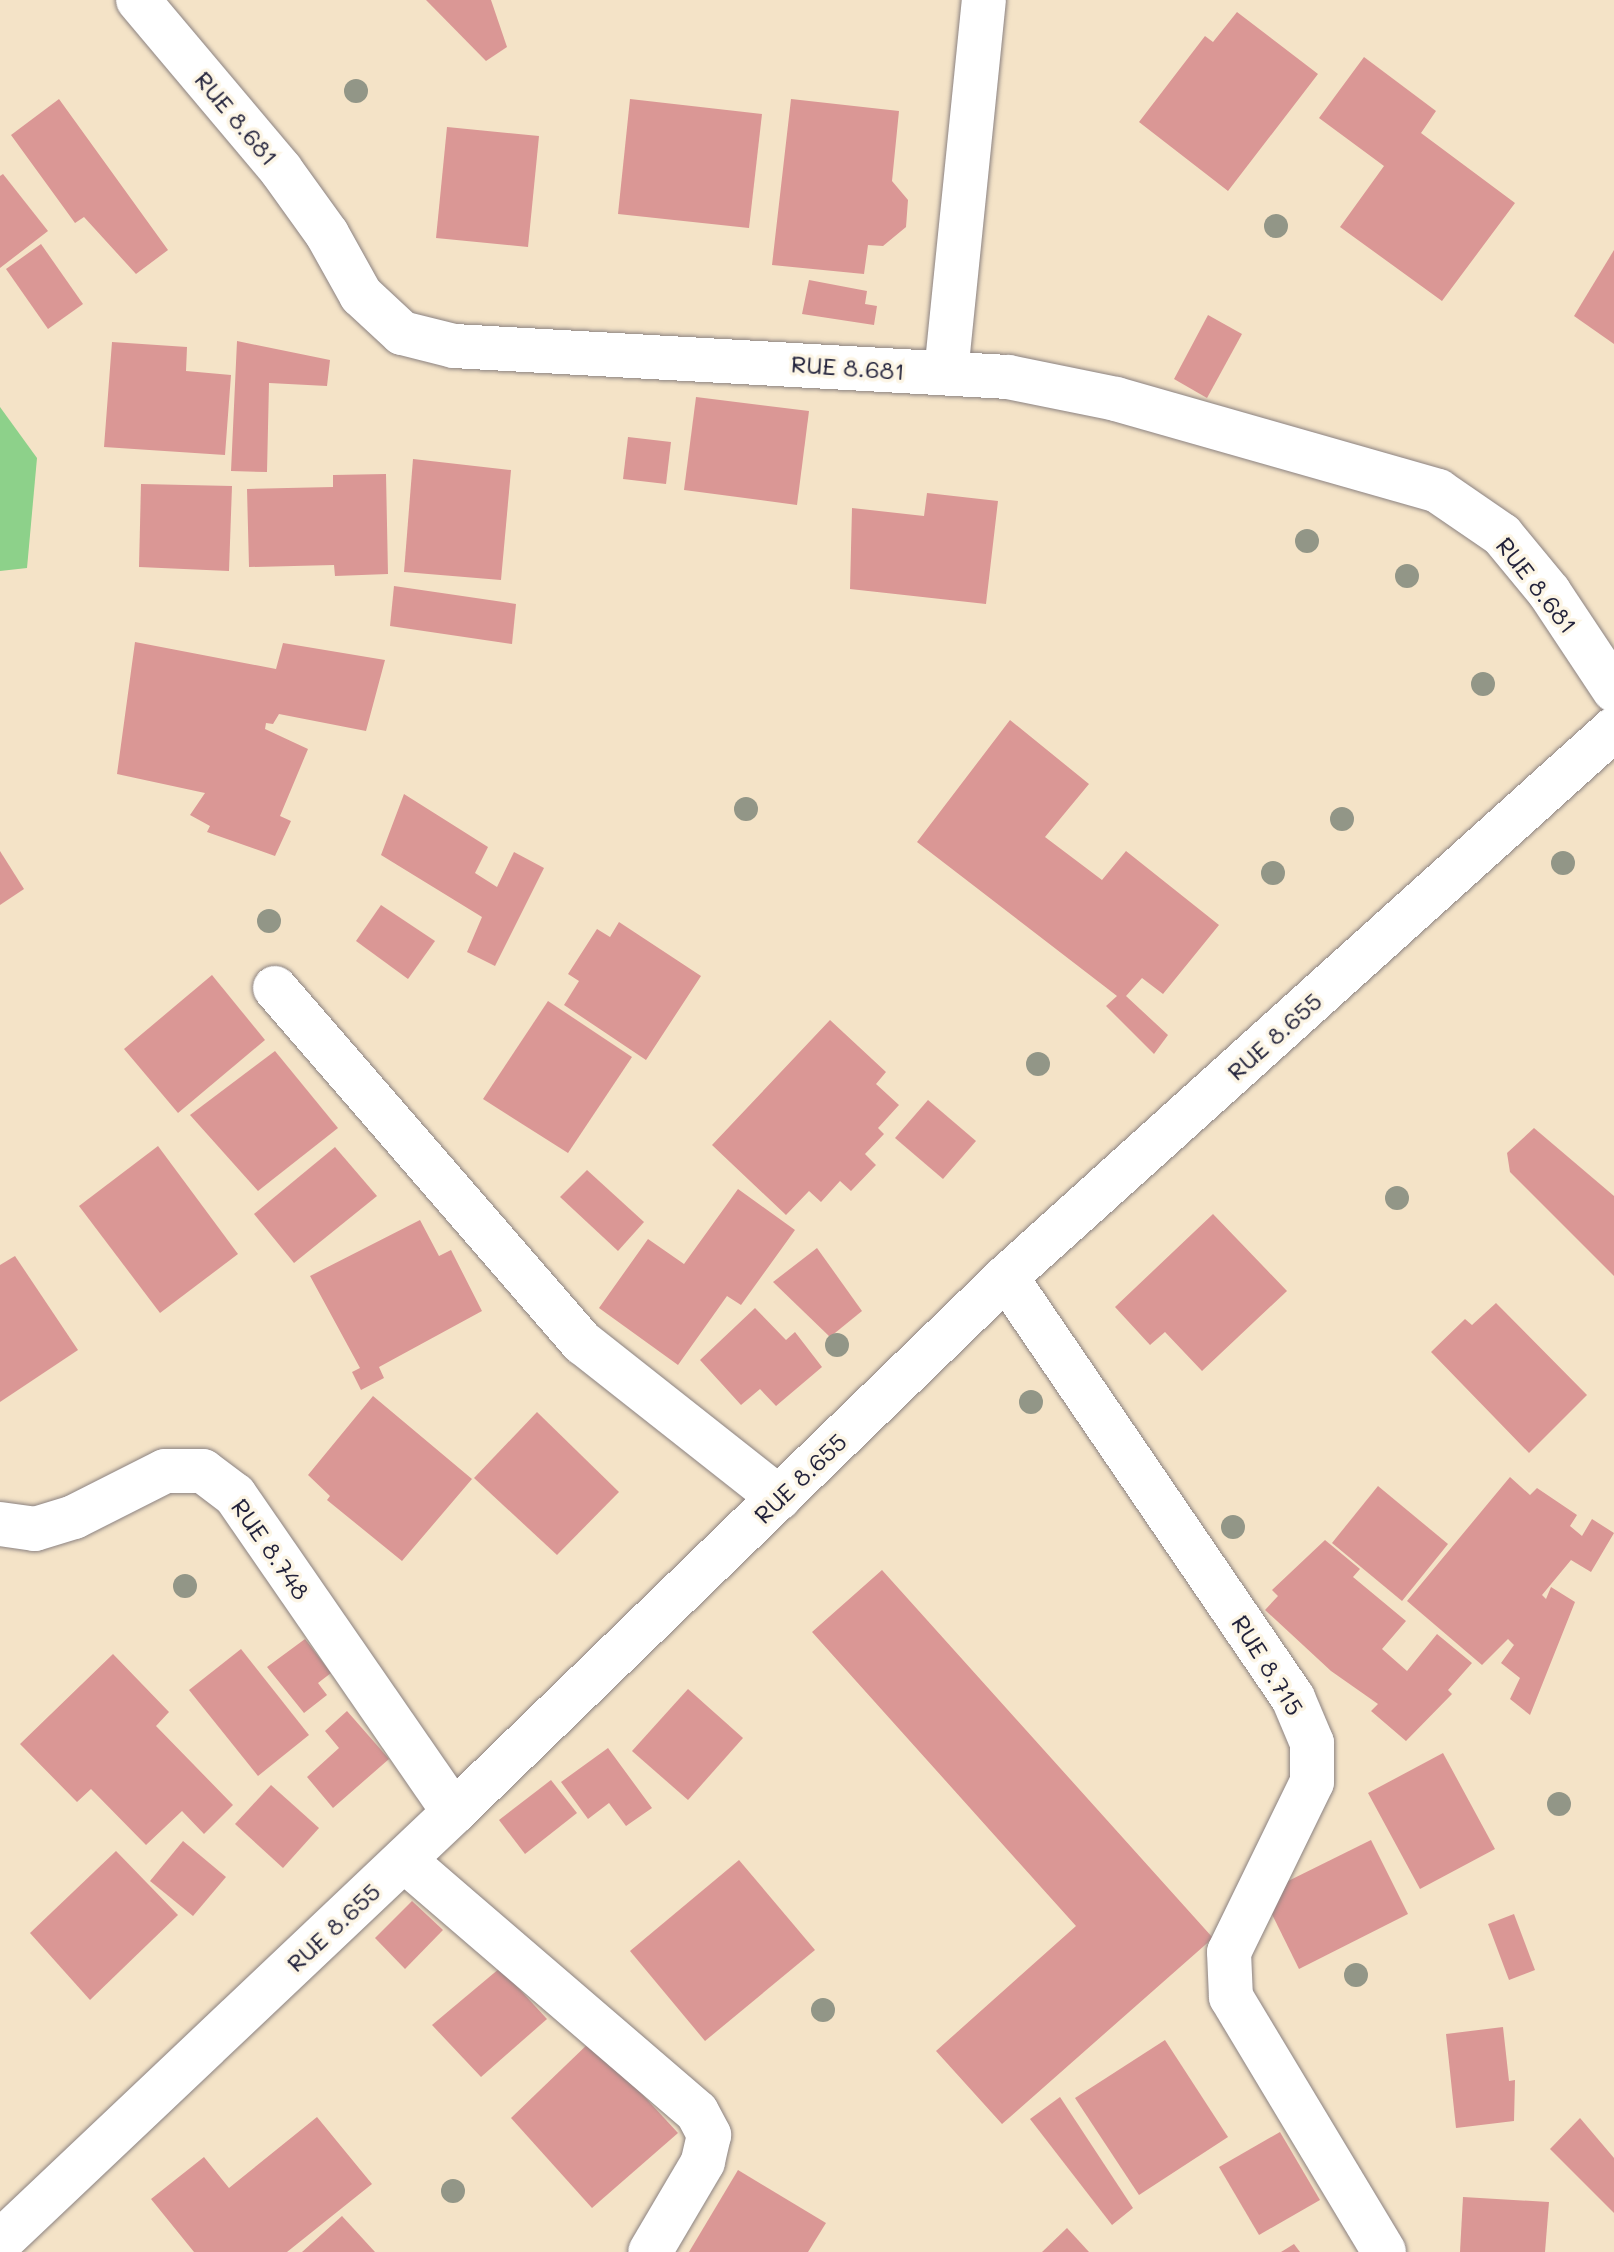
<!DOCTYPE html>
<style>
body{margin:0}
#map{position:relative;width:1614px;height:2252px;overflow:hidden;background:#f4e3c7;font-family:Mali,sans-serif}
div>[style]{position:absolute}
.green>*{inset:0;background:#8dd18a}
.building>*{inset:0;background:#da9795}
.roads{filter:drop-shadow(0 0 2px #8b8281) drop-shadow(0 0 2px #8b8281)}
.minor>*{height:44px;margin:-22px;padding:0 22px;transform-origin:22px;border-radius:22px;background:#fff}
.trees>*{width:24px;height:24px;margin:-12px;border-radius:50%;background:#929687}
span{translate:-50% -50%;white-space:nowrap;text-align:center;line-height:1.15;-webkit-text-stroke:7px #fcf5e5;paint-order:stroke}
.street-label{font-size:24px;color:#22223b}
</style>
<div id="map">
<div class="green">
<div style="clip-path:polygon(0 407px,37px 458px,27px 568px,0 571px)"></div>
</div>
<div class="building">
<div style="clip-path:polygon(426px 0,491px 0,507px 47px,486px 61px)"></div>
<div style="clip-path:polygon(1237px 12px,1318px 74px,1228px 191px,1139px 122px,1205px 36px,1213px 42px)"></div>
<div style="clip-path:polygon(1364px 57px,1436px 111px,1421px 133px,1515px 203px,1442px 301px,1340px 227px,1384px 166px,1319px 118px)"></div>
<div style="clip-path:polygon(59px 99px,168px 250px,136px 274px,84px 217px,75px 223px,11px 135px)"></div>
<div style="clip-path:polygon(630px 99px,762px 114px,749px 228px,618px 214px)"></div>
<div style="clip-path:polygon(791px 99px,899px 111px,892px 181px,908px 200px,906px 227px,883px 246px,868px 245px,864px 274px,772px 265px)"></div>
<div style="clip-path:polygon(447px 127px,539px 136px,528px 247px,436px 238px)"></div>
<div style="clip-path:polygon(3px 174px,48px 231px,0 268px,0 176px)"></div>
<div style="clip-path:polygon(41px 244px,83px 304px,48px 329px,6px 269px)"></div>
<div style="clip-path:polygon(1614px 250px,1614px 344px,1574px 316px)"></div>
<div style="clip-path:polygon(809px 280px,867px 291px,865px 304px,877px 306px,874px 325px,802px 314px)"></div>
<div style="clip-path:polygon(1208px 315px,1242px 334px,1207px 398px,1174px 379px)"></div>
<div style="clip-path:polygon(237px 341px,330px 360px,327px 386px,269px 383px,267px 472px,231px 471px)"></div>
<div style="clip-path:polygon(112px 342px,187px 347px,186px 371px,231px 375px,225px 455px,104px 447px)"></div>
<div style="clip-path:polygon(696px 397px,809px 411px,797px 505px,684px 490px)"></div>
<div style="clip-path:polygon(628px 437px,671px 442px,666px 484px,623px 479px)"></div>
<div style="clip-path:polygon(413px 459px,511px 470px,501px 580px,404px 572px)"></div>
<div style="clip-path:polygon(386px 474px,388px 574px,335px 576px,334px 565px,249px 567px,247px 489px,333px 487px,333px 475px)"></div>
<div style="clip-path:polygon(141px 484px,232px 486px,229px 571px,139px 567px)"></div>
<div style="clip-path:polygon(927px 493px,998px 501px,986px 604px,850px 589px,852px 508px,924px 516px)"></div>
<div style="clip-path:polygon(394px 586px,516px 604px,512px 644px,390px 626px)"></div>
<div style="clip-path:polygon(135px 642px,276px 669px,283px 643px,385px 660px,366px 731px,279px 714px,273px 724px,266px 723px,265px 729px,308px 749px,280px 816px,291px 821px,275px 856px,207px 832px,210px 826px,190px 815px,205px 793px,117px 774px)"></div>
<div style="clip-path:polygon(1010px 720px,1089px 784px,1045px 837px,1102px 880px,1126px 851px,1219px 925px,1163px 994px,1142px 978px,1126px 996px,1168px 1035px,1154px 1054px,1106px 1006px,1117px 996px,917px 842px)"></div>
<div style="clip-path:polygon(404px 794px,488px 847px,475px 873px,497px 887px,514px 852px,544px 868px,495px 966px,467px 952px,482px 917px,381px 855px)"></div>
<div style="clip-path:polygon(0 851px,24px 889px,0 905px)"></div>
<div style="clip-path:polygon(381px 905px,435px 941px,408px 979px,356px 941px)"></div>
<div style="clip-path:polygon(619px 922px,701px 976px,646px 1060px,564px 1005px,579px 981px,568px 974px,597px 929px,610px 937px)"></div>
<div style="clip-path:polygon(212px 975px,265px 1040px,178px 1113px,124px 1049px)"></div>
<div style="clip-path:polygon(548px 1001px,632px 1057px,568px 1153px,483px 1099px)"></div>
<div style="clip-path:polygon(830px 1020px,886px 1072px,876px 1084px,899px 1105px,878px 1128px,884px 1134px,865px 1154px,876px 1165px,851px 1191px,840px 1181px,821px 1202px,809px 1191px,786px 1215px,712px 1145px)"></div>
<div style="clip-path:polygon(275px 1051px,338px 1128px,258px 1191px,190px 1115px)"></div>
<div style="clip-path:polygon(928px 1100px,976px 1141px,943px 1179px,895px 1138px)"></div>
<div style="clip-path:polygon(1534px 1128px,1614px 1196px,1614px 1276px,1510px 1172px,1507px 1153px)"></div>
<div style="clip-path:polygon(158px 1146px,238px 1254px,160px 1313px,79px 1206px)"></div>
<div style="clip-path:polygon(335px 1147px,377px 1196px,294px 1263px,254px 1214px)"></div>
<div style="clip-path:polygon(587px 1170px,644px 1222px,618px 1251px,560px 1197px)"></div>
<div style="clip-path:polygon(738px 1189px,795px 1230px,741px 1305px,727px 1296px,678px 1365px,599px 1308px,648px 1239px,684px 1264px)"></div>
<div style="clip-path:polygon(1213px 1214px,1287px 1291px,1202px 1371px,1165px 1332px,1150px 1345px,1115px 1307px)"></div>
<div style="clip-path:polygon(420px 1220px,439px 1256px,451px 1250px,482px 1311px,379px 1367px,384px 1378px,361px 1390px,352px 1372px,360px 1368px,310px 1276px)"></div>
<div style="clip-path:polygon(817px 1248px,862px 1311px,830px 1337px,773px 1282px)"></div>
<div style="clip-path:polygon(15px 1256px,78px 1350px,0 1402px,0 1265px)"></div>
<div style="clip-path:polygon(1496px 1303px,1587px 1395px,1529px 1453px,1431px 1352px,1465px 1319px,1472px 1325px)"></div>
<div style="clip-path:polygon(755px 1308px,786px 1340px,795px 1332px,822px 1367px,776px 1406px,760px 1389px,741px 1405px,700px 1360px)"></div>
<div style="clip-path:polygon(373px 1396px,472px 1479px,402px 1561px,327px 1500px,330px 1496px,308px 1475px)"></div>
<div style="clip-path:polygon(537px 1412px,619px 1492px,557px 1555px,474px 1478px)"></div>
<div style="clip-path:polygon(1510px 1477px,1530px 1495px,1537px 1488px,1577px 1515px,1570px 1526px,1582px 1536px,1592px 1519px,1614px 1533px,1591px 1572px,1571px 1560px,1542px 1595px,1546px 1599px,1551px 1587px,1575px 1602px,1530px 1715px,1510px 1699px,1520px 1678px,1501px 1663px,1514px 1645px,1508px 1639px,1482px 1665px,1407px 1601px)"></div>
<div style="clip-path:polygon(1378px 1486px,1448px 1544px,1402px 1601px,1332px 1543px)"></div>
<div style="clip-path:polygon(1325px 1540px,1360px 1569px,1353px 1577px,1406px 1621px,1382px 1649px,1407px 1671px,1437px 1634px,1472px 1663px,1448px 1690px,1452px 1694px,1406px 1741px,1371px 1711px,1378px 1704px,1331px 1671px,1265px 1610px,1278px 1596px,1272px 1590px)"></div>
<div style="clip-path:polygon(882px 1570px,1213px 1938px,1002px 2124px,936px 2051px,1076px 1926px,812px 1632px)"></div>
<div style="clip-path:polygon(305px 1639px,331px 1673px,318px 1683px,327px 1695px,304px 1713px,267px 1667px)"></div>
<div style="clip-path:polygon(241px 1649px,309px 1735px,258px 1776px,189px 1690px)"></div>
<div style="clip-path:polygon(113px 1654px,169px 1712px,156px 1726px,233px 1805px,204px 1834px,182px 1811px,146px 1845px,91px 1789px,77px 1802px,20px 1744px)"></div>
<div style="clip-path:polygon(688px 1689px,743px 1738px,688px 1800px,632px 1751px)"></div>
<div style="clip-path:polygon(347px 1711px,389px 1759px,333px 1808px,307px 1777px,339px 1748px,325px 1731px)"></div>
<div style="clip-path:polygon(608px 1748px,652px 1808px,626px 1826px,609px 1803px,588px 1819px,561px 1782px)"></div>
<div style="clip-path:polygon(1443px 1753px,1495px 1849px,1420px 1889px,1368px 1793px)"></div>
<div style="clip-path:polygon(551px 1780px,577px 1813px,525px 1854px,499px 1820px)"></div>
<div style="clip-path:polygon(271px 1785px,319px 1828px,283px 1868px,235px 1824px)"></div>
<div style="clip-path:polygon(1371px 1840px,1408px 1914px,1299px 1969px,1262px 1894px)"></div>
<div style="clip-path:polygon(183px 1841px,226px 1877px,193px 1916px,150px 1881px)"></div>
<div style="clip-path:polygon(116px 1851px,178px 1915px,90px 2000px,30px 1933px)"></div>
<div style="clip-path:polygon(739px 1860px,815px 1950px,705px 2041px,630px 1951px)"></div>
<div style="clip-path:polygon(412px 1901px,443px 1930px,405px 1969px,375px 1938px)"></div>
<div style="clip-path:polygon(1514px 1914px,1535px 1970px,1509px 1980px,1488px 1924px)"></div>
<div style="clip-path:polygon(500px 1968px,547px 2019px,481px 2077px,432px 2025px)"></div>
<div style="clip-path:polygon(1503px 2027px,1509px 2081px,1515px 2080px,1514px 2121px,1456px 2128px,1446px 2034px)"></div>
<div style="clip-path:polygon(592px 2040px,678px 2133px,592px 2208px,511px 2118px)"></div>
<div style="clip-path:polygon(1165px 2040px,1228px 2137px,1139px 2195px,1075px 2098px)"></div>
<div style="clip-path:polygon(1060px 2097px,1133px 2208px,1112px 2225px,1030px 2119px)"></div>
<div style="clip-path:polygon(317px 2117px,372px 2184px,287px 2252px,194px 2252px,151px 2199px,204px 2157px,229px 2188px)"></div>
<div style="clip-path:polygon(1580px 2118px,1614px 2158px,1614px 2213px,1550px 2149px)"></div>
<div style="clip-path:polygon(1280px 2132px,1320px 2200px,1259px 2235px,1219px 2167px)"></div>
<div style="clip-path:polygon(738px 2170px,826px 2223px,808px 2252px,689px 2252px)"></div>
<div style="clip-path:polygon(1463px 2197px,1549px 2202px,1545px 2252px,1460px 2252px)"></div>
<div style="clip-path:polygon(342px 2216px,375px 2252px,302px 2252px)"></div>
<div style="clip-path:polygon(1067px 2228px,1089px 2252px,1042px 2252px)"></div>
<div style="clip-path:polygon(1294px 2244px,1300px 2252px,1281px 2252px)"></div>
</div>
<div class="roads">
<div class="minor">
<div style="left:138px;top:0;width:222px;rotate:49.9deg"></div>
<div style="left:281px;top:170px;width:79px;rotate:54.3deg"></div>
<div style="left:327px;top:234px;width:70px;rotate:60.9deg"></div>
<div style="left:361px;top:295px;width:56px;rotate:42.8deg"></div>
<div style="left:402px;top:333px;width:54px;rotate:14deg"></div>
<div style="left:454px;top:346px;width:555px;rotate:3.2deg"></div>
<div style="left:1008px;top:377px;width:110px;rotate:11.5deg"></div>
<div style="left:1116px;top:399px;width:335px;rotate:15.9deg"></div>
<div style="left:1438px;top:491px;width:78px;rotate:34.5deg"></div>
<div style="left:1502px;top:535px;width:74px;rotate:50.5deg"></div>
<div style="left:1549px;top:592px;width:118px;rotate:56.4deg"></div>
<div style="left:946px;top:373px;width:375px;rotate:-84.2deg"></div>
<div style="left:275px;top:988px;width:470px;rotate:49.1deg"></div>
<div style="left:583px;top:1343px;width:250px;rotate:38.3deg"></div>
<div style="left:1006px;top:1277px;width:510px;rotate:55.72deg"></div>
<div style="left:1293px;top:1698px;width:49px;rotate:67.1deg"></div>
<div style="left:1312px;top:1743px;width:39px;rotate:90deg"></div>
<div style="left:1312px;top:1782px;width:189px;rotate:116deg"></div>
<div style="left:1229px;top:1952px;width:45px;rotate:87.5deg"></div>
<div style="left:1231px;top:1997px;width:297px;rotate:59deg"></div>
<div style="left:0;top:1524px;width:35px;rotate:8deg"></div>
<div style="left:35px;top:1529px;width:41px;rotate:-17.1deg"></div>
<div style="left:74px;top:1517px;width:102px;rotate:-26.8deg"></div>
<div style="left:165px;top:1471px;width:38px"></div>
<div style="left:203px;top:1471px;width:40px;rotate:37deg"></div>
<div style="left:235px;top:1495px;width:385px;rotate:55.4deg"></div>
<div style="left:404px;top:1860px;width:386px;rotate:40.7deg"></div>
<div style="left:697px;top:2112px;width:26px;rotate:62deg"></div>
<div style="left:709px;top:2135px;width:28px;rotate:103deg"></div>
<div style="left:703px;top:2162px;width:104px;rotate:120.5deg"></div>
<div style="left:0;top:2242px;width:625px;rotate:-43.44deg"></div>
<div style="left:454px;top:1812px;width:769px;rotate:-44.1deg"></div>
<div style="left:1006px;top:1277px;width:819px;rotate:-42.03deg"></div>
</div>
</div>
<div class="trees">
<div style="left:356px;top:91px"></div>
<div style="left:1276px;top:226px"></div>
<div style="left:1307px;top:541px"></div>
<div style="left:1407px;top:576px"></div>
<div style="left:1483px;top:684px"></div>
<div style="left:746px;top:809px"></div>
<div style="left:1342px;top:819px"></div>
<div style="left:1563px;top:863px"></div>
<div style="left:1273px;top:873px"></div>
<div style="left:269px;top:921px"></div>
<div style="left:1038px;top:1064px"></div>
<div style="left:1397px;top:1198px"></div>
<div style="left:837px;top:1345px"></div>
<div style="left:1031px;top:1402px"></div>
<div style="left:1233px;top:1527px"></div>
<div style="left:185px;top:1586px"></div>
<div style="left:1559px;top:1804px"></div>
<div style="left:1356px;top:1975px"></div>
<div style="left:823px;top:2010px"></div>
<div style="left:453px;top:2191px"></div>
</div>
<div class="street-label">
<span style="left:237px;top:118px;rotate:50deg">RUE 8.681</span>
<span style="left:848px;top:367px;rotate:4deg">RUE 8.681</span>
<span style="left:1537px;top:585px;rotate:52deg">RUE 8.681</span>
<span style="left:1274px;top:1036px;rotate:-42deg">RUE 8.655</span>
<span style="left:800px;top:1478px;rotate:-44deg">RUE 8.655</span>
<span style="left:271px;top:1549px;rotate:55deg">RUE 8.748</span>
<span style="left:1268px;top:1665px;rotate:58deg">RUE 8.715</span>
<span style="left:333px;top:1927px;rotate:-43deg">RUE 8.655</span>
</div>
</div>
